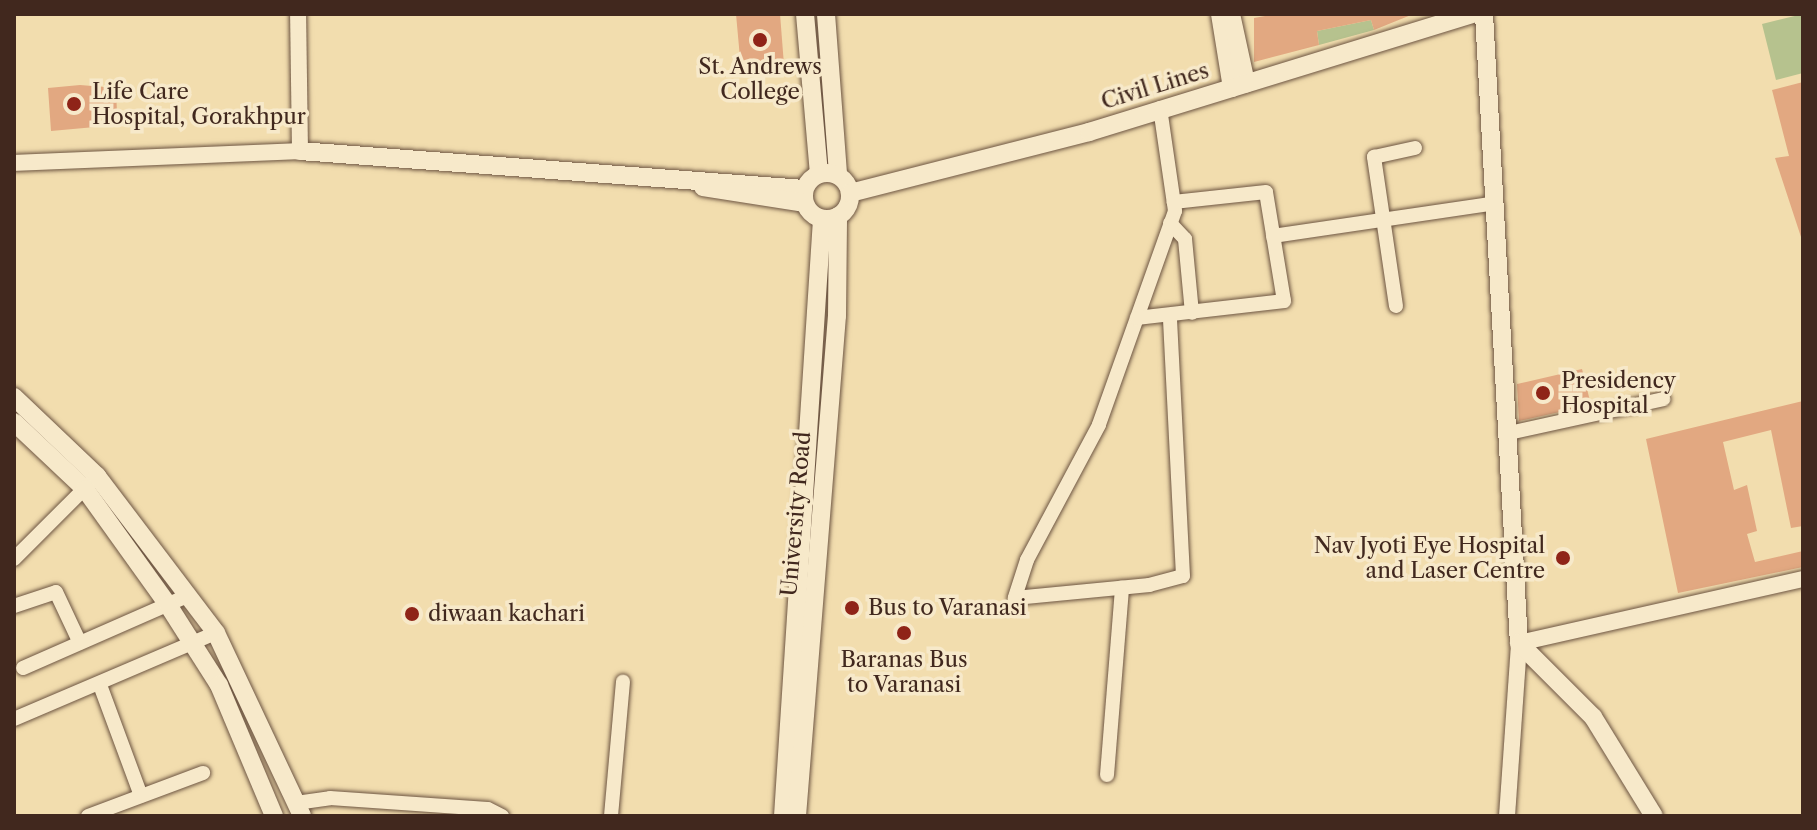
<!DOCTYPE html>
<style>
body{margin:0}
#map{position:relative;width:1817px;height:830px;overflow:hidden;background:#f2ddae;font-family:"Libre Caslon Text",serif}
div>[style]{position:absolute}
.green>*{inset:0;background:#b6c28e}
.building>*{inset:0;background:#e2a881}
.roads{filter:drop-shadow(0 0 2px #6d5542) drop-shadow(0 0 2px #6d5542)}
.minor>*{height:14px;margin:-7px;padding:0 7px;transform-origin:7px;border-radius:7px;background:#f7e9ca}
.tertiary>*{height:16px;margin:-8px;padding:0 8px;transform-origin:8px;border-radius:8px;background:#f7e9ca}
.secondary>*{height:18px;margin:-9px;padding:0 9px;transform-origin:9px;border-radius:9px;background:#f7e9ca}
.secondary>.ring{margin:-9px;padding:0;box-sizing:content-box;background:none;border:18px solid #f7e9ca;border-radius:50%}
.dots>*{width:22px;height:22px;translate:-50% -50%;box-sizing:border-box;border:4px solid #f7e9ca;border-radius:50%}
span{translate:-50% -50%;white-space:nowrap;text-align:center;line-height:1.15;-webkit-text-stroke:7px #f7e9ca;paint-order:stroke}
.poi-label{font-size:22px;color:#41281e}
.left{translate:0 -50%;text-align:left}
.right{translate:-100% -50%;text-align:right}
.street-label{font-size:22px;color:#41281e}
.frame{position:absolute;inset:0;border:16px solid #41281e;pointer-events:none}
</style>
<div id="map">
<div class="green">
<div style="clip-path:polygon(1803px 14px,1803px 73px,1776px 80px,1762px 24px)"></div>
<div style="clip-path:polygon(1371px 20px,1374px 30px,1319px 45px,1317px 31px)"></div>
</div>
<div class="building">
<div style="clip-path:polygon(736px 14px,780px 14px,784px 65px,741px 69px)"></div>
<div style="clip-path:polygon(1277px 14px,1411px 14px,1411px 15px,1374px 30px,1371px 20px,1317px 31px,1319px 45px,1254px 62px,1254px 18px)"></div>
<div style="clip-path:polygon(1803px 82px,1803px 237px,1801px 237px,1775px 158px,1789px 156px,1772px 90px)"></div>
<div style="clip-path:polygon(80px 85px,116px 88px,117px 114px,94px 116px,95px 127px,51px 131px,48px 88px)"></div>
<div style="clip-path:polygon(1582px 369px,1591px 405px,1519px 421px,1517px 384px)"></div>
<div style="clip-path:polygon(1803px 401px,1803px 526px,1791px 528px,1771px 430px,1723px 442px,1734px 490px,1747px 485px,1757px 531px,1747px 534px,1755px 562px,1803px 551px,1803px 567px,1678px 593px,1646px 439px)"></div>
</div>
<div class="roads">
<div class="minor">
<div style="left:1160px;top:108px;width:104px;rotate:81.7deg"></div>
<div style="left:1175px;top:211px;width:227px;rotate:109.6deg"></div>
<div style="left:1099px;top:425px;width:153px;rotate:118.1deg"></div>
<div style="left:1027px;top:560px;width:40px;rotate:108deg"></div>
<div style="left:1015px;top:598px;width:135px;rotate:-5.5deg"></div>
<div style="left:1149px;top:585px;width:35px;rotate:-15deg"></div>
<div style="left:1183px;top:576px;width:260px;rotate:-92.9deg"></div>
<div style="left:1170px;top:223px;width:22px;rotate:47deg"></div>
<div style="left:1185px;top:239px;width:74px;rotate:84.6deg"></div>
<div style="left:1273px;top:236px;width:225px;rotate:-8.4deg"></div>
<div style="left:1396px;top:306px;width:151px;rotate:-98.4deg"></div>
<div style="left:1374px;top:157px;width:42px;rotate:-12.4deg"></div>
<div style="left:1137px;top:318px;width:148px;rotate:-6.6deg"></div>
<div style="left:1284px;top:301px;width:110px;rotate:-99.4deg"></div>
<div style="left:1266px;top:192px;width:93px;rotate:173.8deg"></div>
<div style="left:1509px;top:433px;width:158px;rotate:-12.4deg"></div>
<div style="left:14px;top:559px;width:107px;rotate:-45deg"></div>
<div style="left:14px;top:606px;width:44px;rotate:-18.4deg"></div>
<div style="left:56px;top:592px;width:56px;rotate:64.8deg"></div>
<div style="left:23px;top:668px;width:181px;rotate:-23.7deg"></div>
<div style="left:100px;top:685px;width:118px;rotate:69.7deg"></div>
<div style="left:14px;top:719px;width:220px;rotate:-23.1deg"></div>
<div style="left:1107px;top:775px;width:188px;rotate:-85.4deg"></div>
<div style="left:296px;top:803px;width:34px;rotate:-8deg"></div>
<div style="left:330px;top:798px;width:158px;rotate:4deg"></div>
<div style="left:488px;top:809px;width:16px;rotate:27deg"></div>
<div style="left:88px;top:816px;width:123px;rotate:-20.5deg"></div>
<div style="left:611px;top:816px;width:135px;rotate:-84.9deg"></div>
</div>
<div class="tertiary">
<div style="left:14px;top:163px;width:286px;rotate:-2.4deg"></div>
<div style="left:300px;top:151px;width:137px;rotate:-90.8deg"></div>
<div style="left:1507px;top:816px;width:173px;rotate:-86deg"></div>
<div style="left:1519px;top:643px;width:291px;rotate:-12.7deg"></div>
</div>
<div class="secondary">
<div style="left:805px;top:14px;width:160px;rotate:85deg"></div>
<div style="left:826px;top:14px;width:161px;rotate:85.7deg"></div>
<div style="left:1220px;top:14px;width:75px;rotate:80.8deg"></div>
<div style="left:1231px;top:14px;width:71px;rotate:77.7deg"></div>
<div style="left:1484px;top:14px;width:630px;rotate:86.82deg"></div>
<div style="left:1519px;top:643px;width:105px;rotate:45deg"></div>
<div style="left:1593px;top:717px;width:116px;rotate:58.4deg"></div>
<div style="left:300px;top:151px;width:505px;rotate:4.31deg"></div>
<div class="ring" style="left:804px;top:173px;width:28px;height:28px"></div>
<div style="left:703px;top:187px;width:102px;rotate:9deg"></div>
<div style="left:850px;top:193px;width:247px;rotate:-14.3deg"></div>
<div style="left:1089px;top:132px;width:401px;rotate:-17.1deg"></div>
<div style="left:14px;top:397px;width:115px;rotate:43.6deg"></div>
<div style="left:97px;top:476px;width:197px;rotate:52.8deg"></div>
<div style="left:216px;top:633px;width:202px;rotate:64.8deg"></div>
<div style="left:14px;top:422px;width:98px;rotate:43.3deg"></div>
<div style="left:85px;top:489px;width:143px;rotate:54.4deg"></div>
<div style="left:168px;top:605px;width:95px;rotate:57.5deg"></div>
<div style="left:219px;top:685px;width:142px;rotate:67.2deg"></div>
<div style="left:783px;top:816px;width:598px;rotate:-86.26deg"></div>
<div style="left:797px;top:816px;width:502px;rotate:-85.43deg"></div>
<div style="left:837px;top:316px;width:100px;rotate:-89.4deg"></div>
</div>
</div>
<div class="dots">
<div style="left:760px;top:40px;background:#8f2418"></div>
<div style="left:74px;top:104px;background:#8f2418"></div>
<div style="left:1543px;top:393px;background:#8f2418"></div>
<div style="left:1563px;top:558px;background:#8f2418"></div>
<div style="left:852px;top:608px;background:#8f2418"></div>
<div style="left:412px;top:614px;background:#8f2418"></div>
<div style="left:904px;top:633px;background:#8f2418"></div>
</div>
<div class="poi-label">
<span style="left:760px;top:79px">St. Andrews<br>College</span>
<span class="left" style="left:92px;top:104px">Life Care<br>Hospital, Gorakhpur</span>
<span class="left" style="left:1561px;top:393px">Presidency<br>Hospital</span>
<span class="right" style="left:1545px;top:558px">Nav Jyoti Eye Hospital<br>and Laser Centre</span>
<span class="left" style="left:868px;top:608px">Bus to Varanasi</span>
<span class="left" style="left:428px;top:614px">diwaan kachari</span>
<span style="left:904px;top:672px">Baranas Bus<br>to Varanasi</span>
</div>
<div class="street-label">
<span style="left:1155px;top:86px;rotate:-17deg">Civil Lines</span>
<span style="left:796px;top:514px;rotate:-85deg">University Road</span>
</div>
<div class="frame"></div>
</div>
